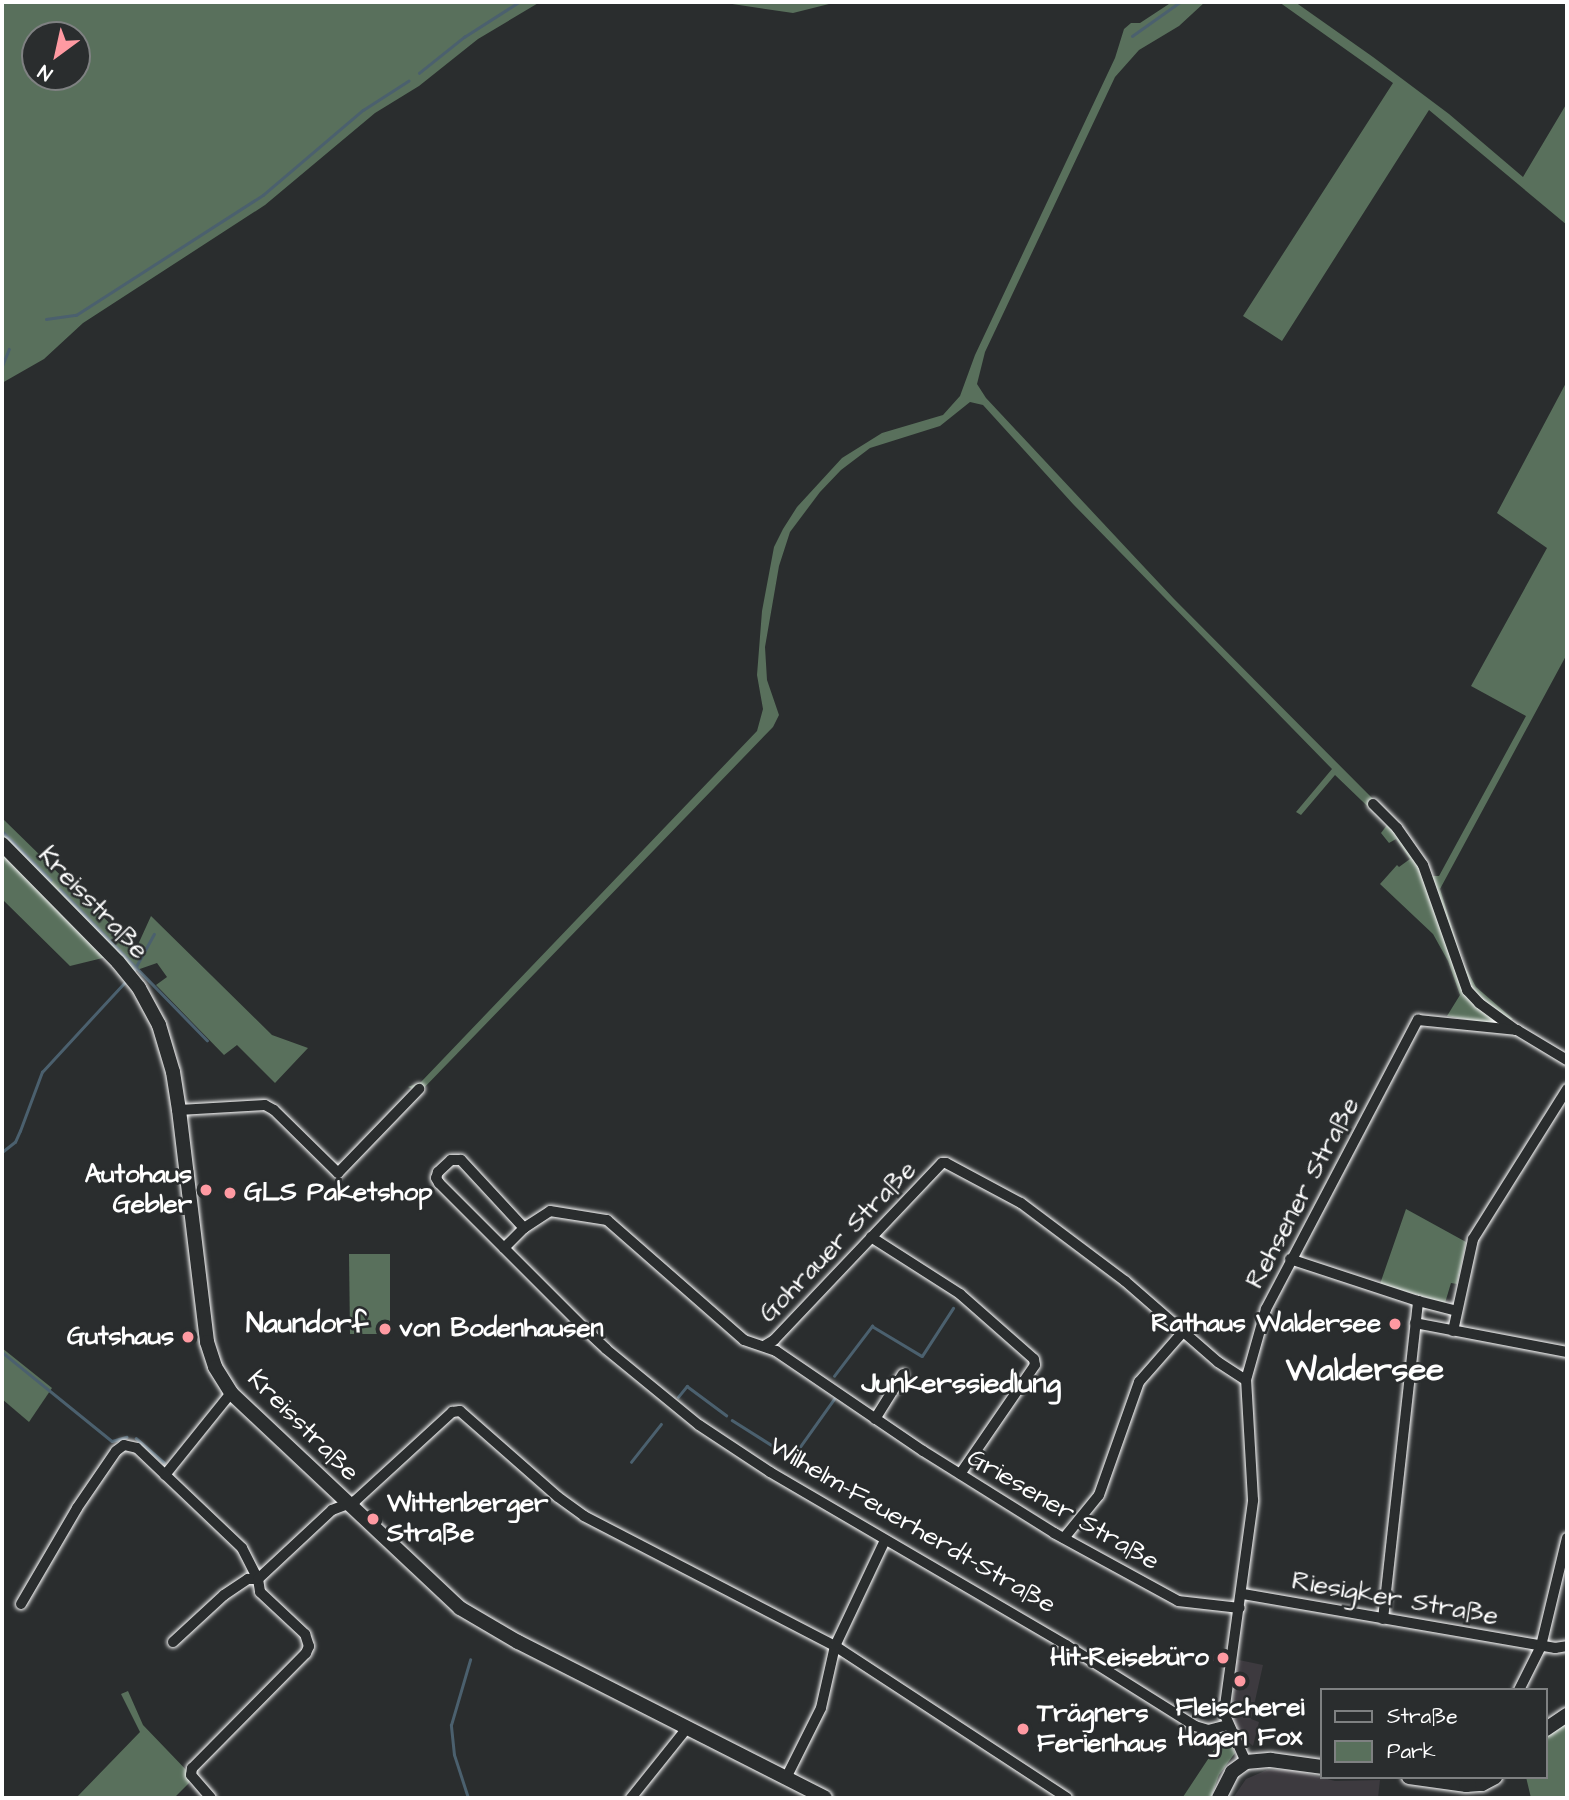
<!DOCTYPE html>
<meta charset="utf-8">
<style>
body{margin:0}
#map{position:relative;width:1569px;height:1800px;overflow:hidden;background:#2a2d2e;font-family:"Architects Daughter",sans-serif}
div>[style]{position:absolute}
.built>*{inset:0;background:#3d3a3f}
.green>*{inset:0;background:#59705c}
.stream>*{height:2.5px;margin:-1.25px;padding:0 1.25px;transform-origin:1.25px;border-radius:1.25px;background:#4b606e}
.roads{filter:drop-shadow(0 0 2px #fff) drop-shadow(0 0 2px #fff)}
.street>*{height:10px;margin:-5px;padding:0 5px;transform-origin:5px;border-radius:5px;background:#2a2d2e}
.secondary>*{height:14px;margin:-7px;padding:0 7px;transform-origin:7px;border-radius:7px;background:#2a2d2e}
.dots>*{width:19px;height:19px;translate:-50% -50%;box-sizing:border-box;border:4px solid #2a2d2e;border-radius:50%}
span{translate:-50% -50%;white-space:nowrap;text-align:center;line-height:1.15;-webkit-text-stroke:5px #2a2d2e;paint-order:stroke}
.street-label{font-size:26px;color:#fff}
.poi-label{font-size:26px;color:#fff;font-weight:700}
.right{translate:-100% -50%;text-align:right}
.left{translate:0 -50%;text-align:left}
.neighbourhood-label{font-size:28px;color:#fff;font-weight:700}
.district-label{font-size:33px;color:#fff;font-weight:700}
.frame{position:absolute;inset:0;border:4px solid #fff;pointer-events:none}
.legend{position:absolute;left:1320px;top:1688px;width:228px;height:91px;box-sizing:border-box;background:#2a2d2e;border:2px solid #7f8182;margin:0;padding:9px 12px;list-style:none;font-size:21px;color:#fff}
.legend li{display:flex;align-items:center;gap:14px;height:35px}
.legend b{width:35px;border:2px solid #7f8182}
.north{position:absolute;left:21px;top:21px;width:70px;height:70px;box-sizing:border-box;background:#2a2d2e;border:2px solid #7f8182;border-radius:50%;rotate:213deg;font-size:19px;font-weight:700;line-height:28px;text-align:center;color:#fff}
.north::after{content:'';display:block;margin:auto;width:24px;height:32px;background:#ff9aa2;clip-path:polygon(50% 0,100% 100%,50% 72%,0 100%)}
</style>
<div id="map">
<div class="built">
<div style="clip-path:polygon(1214px 1654px,1234px 1655px,1234px 1659px,1263px 1665px,1251px 1719px,1259px 1722px,1253px 1746px,1238px 1733px,1231px 1717px,1237px 1665px,1213px 1661px)"></div>
<div style="clip-path:polygon(1267px 1770px,1294px 1770px,1335px 1781px,1380px 1780px,1378px 1798px,1233px 1798px,1246px 1779px)"></div>
</div>
<div class="green">
<div style="clip-path:polygon(evenodd,2px 2px,540px 2px,478px 39px,419px 86px,375px 113px,265px 205px,83px 323px,44px 359px,2px 383px,2px 2px,35px 35px,77px 35px,77px 77px,35px 77px,35px 35px)"></div>
<div style="clip-path:polygon(719px 2px,837px 2px,793px 13px)"></div>
<div style="clip-path:polygon(1172px 2px,1205px 2px,1179px 26px,1139px 50px,1115px 77px,985px 352px,977px 384px,986px 398px,1174px 599px,1378px 804px,1432px 876px,1439px 876px,1526px 716px,1471px 686px,1547px 548px,1497px 513px,1567px 381px,1567px 654px,1440px 889px,1463px 963px,1476px 987px,1513px 1019px,1497px 1025px,1447px 1016px,1460px 995px,1448px 961px,1433px 934px,1380px 884px,1397px 865px,1399px 867px,1410px 859px,1396px 839px,1389px 843px,1381px 833px,1387px 825px,1335px 775px,1301px 815px,1296px 812px,1332px 769px,1073px 504px,983px 405px,970px 402px,940px 426px,870px 448px,841px 470px,820px 492px,790px 532px,779px 566px,765px 647px,767px 680px,779px 715px,773px 727px,420px 1092px,408px 1087px,421px 1082px,757px 731px,763px 709px,757px 675px,762px 611px,774px 547px,783px 529px,797px 507px,842px 458px,882px 433px,943px 415px,960px 396px,975px 355px,1115px 58px,1124px 29px,1131px 23px,1140px 23px)"></div>
<div style="clip-path:polygon(1279px 2px,1295px 2px,1373px 57px,1449px 114px,1523px 177px,1567px 103px,1567px 225px,1429px 110px,1282px 341px,1243px 316px,1393px 83px)"></div>
<div style="clip-path:polygon(2px 818px,136px 949px,151px 916px,272px 1035px,308px 1048px,275px 1083px,237px 1045px,224px 1055px,156px 985px,167px 977px,157px 963px,134px 971px,119px 954px,70px 966px,2px 899px)"></div>
<div style="clip-path:polygon(1406px 1209px,1466px 1242px,1457px 1284px,1451px 1283px,1445px 1303px,1380px 1284px)"></div>
<div style="clip-path:polygon(349px 1254px,390px 1254px,390px 1334px,350px 1334px)"></div>
<div style="clip-path:polygon(2px 1348px,52px 1388px,29px 1422px,2px 1399px)"></div>
<div style="clip-path:polygon(128px 1691px,143px 1725px,191px 1775px,189px 1783px,174px 1798px,76px 1798px,140px 1732px,121px 1694px)"></div>
<div style="clip-path:polygon(1567px 1722px,1567px 1798px,1531px 1798px,1526px 1777px,1546px 1777px,1546px 1737px)"></div>
<div style="clip-path:polygon(1227px 1735px,1235px 1753px,1219px 1775px,1211px 1798px,1183px 1797px,1216px 1747px,1209px 1743px)"></div>
</div>
<div class="stream">
<div style="left:1132px;top:36px;width:59px;rotate:-35.3deg"></div>
<div style="left:419px;top:73px;width:58px;rotate:-38.7deg"></div>
<div style="left:464px;top:37px;width:65px;rotate:-32.5deg"></div>
<div style="left:46px;top:319px;width:30px;rotate:-8deg"></div>
<div style="left:76px;top:315px;width:222px;rotate:-32.7deg"></div>
<div style="left:263px;top:195px;width:131px;rotate:-40.4deg"></div>
<div style="left:363px;top:110px;width:54px;rotate:-32.8deg"></div>
<div style="left:2px;top:366px;width:18px;rotate:-68deg"></div>
<div style="left:2px;top:831px;width:69px;rotate:45deg"></div>
<div style="left:60px;top:889px;width:211px;rotate:45.8deg"></div>
<div style="left:133px;top:972px;width:43px;rotate:-61.1deg"></div>
<div style="left:2px;top:1152px;width:16px;rotate:-38deg"></div>
<div style="left:15px;top:1142px;width:12px;rotate:-66deg"></div>
<div style="left:20px;top:1131px;width:63px;rotate:-69.6deg"></div>
<div style="left:42px;top:1072px;width:124px;rotate:-47.3deg"></div>
<div style="left:2px;top:1352px;width:141px;rotate:39deg"></div>
<div style="left:112px;top:1441px;width:15px;rotate:-16deg"></div>
<div style="left:834px;top:1376px;width:63px;rotate:-52.8deg"></div>
<div style="left:872px;top:1326px;width:58px;rotate:31deg"></div>
<div style="left:922px;top:1356px;width:57px;rotate:-57.1deg"></div>
<div style="left:678px;top:1397px;width:14px;rotate:-51deg"></div>
<div style="left:687px;top:1386px;width:49px;rotate:36.6deg"></div>
<div style="left:732px;top:1420px;width:71px;rotate:32.3deg"></div>
<div style="left:792px;top:1458px;width:72px;rotate:-54.6deg"></div>
<div style="left:136px;top:1438px;width:37px;rotate:41deg"></div>
<div style="left:631px;top:1462px;width:48px;rotate:-51.7deg"></div>
<div style="left:468px;top:1798px;width:45px;rotate:-108deg"></div>
<div style="left:454px;top:1755px;width:30px;rotate:-96deg"></div>
<div style="left:451px;top:1725px;width:68px;rotate:-73.7deg"></div>
</div>
<div class="roads">
<div class="street">
<div style="left:1373px;top:804px;width:34px;rotate:45deg"></div>
<div style="left:1397px;top:828px;width:45px;rotate:54.9deg"></div>
<div style="left:1423px;top:865px;width:133px;rotate:70.6deg"></div>
<div style="left:1467px;top:990px;width:18px;rotate:47deg"></div>
<div style="left:1479px;top:1003px;width:46px;rotate:36.1deg"></div>
<div style="left:179px;top:1110px;width:86px;rotate:-3.3deg"></div>
<div style="left:265px;top:1105px;width:10px;rotate:29deg"></div>
<div style="left:274px;top:1110px;width:90px;rotate:44.5deg"></div>
<div style="left:338px;top:1173px;width:117px;rotate:-46deg"></div>
<div style="left:524px;top:1228px;width:31px;rotate:-33deg"></div>
<div style="left:550px;top:1211px;width:58px;rotate:9deg"></div>
<div style="left:607px;top:1220px;width:182px;rotate:41.2deg"></div>
<div style="left:744px;top:1340px;width:34px;rotate:19deg"></div>
<div style="left:776px;top:1351px;width:178px;rotate:34.2deg"></div>
<div style="left:923px;top:1451px;width:155px;rotate:32deg"></div>
<div style="left:1054px;top:1533px;width:141px;rotate:28.7deg"></div>
<div style="left:1178px;top:1601px;width:62px;rotate:6.4deg"></div>
<div style="left:871px;top:1237px;width:106px;rotate:32.6deg"></div>
<div style="left:960px;top:1294px;width:98px;rotate:41.3deg"></div>
<div style="left:1034px;top:1359px;width:6px;rotate:81deg"></div>
<div style="left:1035px;top:1365px;width:132px;rotate:124.5deg"></div>
<div style="left:504px;top:1248px;width:28px;rotate:-45deg"></div>
<div style="left:524px;top:1228px;width:93px;rotate:-132.8deg"></div>
<div style="left:461px;top:1160px;width:10px;rotate:180deg"></div>
<div style="left:451px;top:1160px;width:18px;rotate:137deg"></div>
<div style="left:438px;top:1172px;width:6px;rotate:108deg"></div>
<div style="left:436px;top:1178px;width:6px;rotate:59deg"></div>
<div style="left:439px;top:1183px;width:209px;rotate:45deg"></div>
<div style="left:587px;top:1331px;width:26px;rotate:43deg"></div>
<div style="left:606px;top:1349px;width:120px;rotate:39.3deg"></div>
<div style="left:699px;top:1425px;width:85px;rotate:33.5deg"></div>
<div style="left:770px;top:1472px;width:343px;rotate:30.3deg"></div>
<div style="left:1066px;top:1645px;width:152px;rotate:32.1deg"></div>
<div style="left:1195px;top:1726px;width:14px;rotate:17deg"></div>
<div style="left:1208px;top:1730px;width:21px;rotate:-14deg"></div>
<div style="left:1290px;top:1259px;width:135px;rotate:18.2deg"></div>
<div style="left:1415px;top:1323px;width:155px;rotate:10.8deg"></div>
<div style="left:1453px;top:1331px;width:94px;rotate:-77.7deg"></div>
<div style="left:1473px;top:1239px;width:177px;rotate:-57.9deg"></div>
<div style="left:764px;top:1346px;width:12px;rotate:-31deg"></div>
<div style="left:774px;top:1340px;width:244px;rotate:-46.5deg"></div>
<div style="left:942px;top:1163px;width:4px"></div>
<div style="left:946px;top:1163px;width:85px;rotate:28.1deg"></div>
<div style="left:1021px;top:1203px;width:130px;rotate:36.9deg"></div>
<div style="left:1125px;top:1281px;width:123px;rotate:41.1deg"></div>
<div style="left:1218px;top:1362px;width:33px;rotate:33deg"></div>
<div style="left:875px;top:1419px;width:53px;rotate:-58.1deg"></div>
<div style="left:165px;top:1475px;width:105px;rotate:-51.2deg"></div>
<div style="left:1064px;top:1538px;width:55px;rotate:-50.9deg"></div>
<div style="left:1099px;top:1495px;width:120px;rotate:-70.5deg"></div>
<div style="left:1139px;top:1382px;width:67px;rotate:-48.7deg"></div>
<div style="left:1243px;top:1594px;width:317px;rotate:9.8deg"></div>
<div style="left:1555px;top:1648px;width:12px;rotate:-9deg"></div>
<div style="left:21px;top:1604px;width:111px;rotate:-59.7deg"></div>
<div style="left:77px;top:1508px;width:69px;rotate:-55.6deg"></div>
<div style="left:116px;top:1451px;width:10px;rotate:-37deg"></div>
<div style="left:124px;top:1445px;width:13px;rotate:13deg"></div>
<div style="left:137px;top:1448px;width:145px;rotate:43.6deg"></div>
<div style="left:242px;top:1548px;width:35px;rotate:63deg"></div>
<div style="left:258px;top:1579px;width:13px;rotate:81deg"></div>
<div style="left:260px;top:1592px;width:62px;rotate:43deg"></div>
<div style="left:305px;top:1634px;width:13px;rotate:72deg"></div>
<div style="left:309px;top:1646px;width:8px;rotate:113deg"></div>
<div style="left:306px;top:1653px;width:162px;rotate:134.7deg"></div>
<div style="left:192px;top:1768px;width:7px;rotate:98deg"></div>
<div style="left:191px;top:1775px;width:30px;rotate:49deg"></div>
<div style="left:1383px;top:1619px;width:320px;rotate:-83.7deg"></div>
<div style="left:1418px;top:1301px;width:40px;rotate:14.4deg"></div>
<div style="left:173px;top:1642px;width:69px;rotate:-42.7deg"></div>
<div style="left:224px;top:1595px;width:29px;rotate:-34deg"></div>
<div style="left:248px;top:1579px;width:10px"></div>
<div style="left:258px;top:1579px;width:101px;rotate:-43deg"></div>
<div style="left:332px;top:1510px;width:25px;rotate:-21deg"></div>
<div style="left:355px;top:1501px;width:132px;rotate:-42.5deg"></div>
<div style="left:452px;top:1412px;width:8px;rotate:-7deg"></div>
<div style="left:460px;top:1411px;width:130px;rotate:41.3deg"></div>
<div style="left:558px;top:1497px;width:32px;rotate:36deg"></div>
<div style="left:584px;top:1516px;width:283px;rotate:27.4deg"></div>
<div style="left:835px;top:1646px;width:277px;rotate:33.2deg"></div>
<div style="left:1519px;top:1690px;width:49px;rotate:-63.4deg"></div>
<div style="left:1541px;top:1646px;width:111px;rotate:-76.5deg"></div>
<div style="left:1246px;top:1762px;width:54px;rotate:-114.2deg"></div>
<div style="left:1224px;top:1713px;width:215px;rotate:-82.2deg"></div>
<div style="left:1253px;top:1500px;width:120px;rotate:-93.3deg"></div>
<div style="left:1246px;top:1380px;width:74px;rotate:-74.3deg"></div>
<div style="left:1266px;top:1309px;width:327px;rotate:-62.3deg"></div>
<div style="left:1418px;top:1020px;width:100px;rotate:5.8deg"></div>
<div style="left:1517px;top:1030px;width:58px;rotate:31deg"></div>
<div style="left:786px;top:1778px;width:78px;rotate:-63.4deg"></div>
<div style="left:821px;top:1708px;width:64px;rotate:-77.3deg"></div>
<div style="left:835px;top:1646px;width:117px;rotate:-64.7deg"></div>
<div style="left:631px;top:1798px;width:90px;rotate:-51.3deg"></div>
</div>
<div class="secondary">
<div style="left:2px;top:844px;width:165px;rotate:45.5deg"></div>
<div style="left:118px;top:962px;width:33px;rotate:51deg"></div>
<div style="left:139px;top:988px;width:42px;rotate:61.6deg"></div>
<div style="left:159px;top:1025px;width:49px;rotate:73.4deg"></div>
<div style="left:173px;top:1072px;width:38px;rotate:81deg"></div>
<div style="left:179px;top:1110px;width:234px;rotate:83.1deg"></div>
<div style="left:207px;top:1342px;width:26px;rotate:72deg"></div>
<div style="left:215px;top:1367px;width:31px;rotate:58deg"></div>
<div style="left:231px;top:1393px;width:314px;rotate:43.2deg"></div>
<div style="left:460px;top:1608px;width:67px;rotate:30.4deg"></div>
<div style="left:518px;top:1642px;width:344px;rotate:26.9deg"></div>
<div style="left:1546px;top:1729px;width:25px;rotate:-34deg"></div>
<div style="left:1409px;top:1777px;width:58px;rotate:8deg"></div>
<div style="left:1466px;top:1785px;width:16px;rotate:-4deg"></div>
<div style="left:1482px;top:1784px;width:15px;rotate:-28deg"></div>
<div style="left:1219px;top:1798px;width:29px;rotate:-63deg"></div>
<div style="left:1232px;top:1772px;width:17px;rotate:-36deg"></div>
<div style="left:1246px;top:1762px;width:25px;rotate:-5deg"></div>
<div style="left:1271px;top:1760px;width:51px;rotate:7.8deg"></div>
</div>
</div>
<div class="dots">
<div style="left:206px;top:1190px;background:#ff9aa2"></div>
<div style="left:230px;top:1193px;background:#ff9aa2"></div>
<div style="left:1395px;top:1324px;background:#ff9aa2"></div>
<div style="left:385px;top:1329px;background:#ff9aa2"></div>
<div style="left:188px;top:1337px;background:#ff9aa2"></div>
<div style="left:373px;top:1519px;background:#ff9aa2"></div>
<div style="left:1223px;top:1658px;background:#ff9aa2"></div>
<div style="left:1240px;top:1681px;background:#ff9aa2"></div>
<div style="left:1023px;top:1729px;background:#ff9aa2"></div>
</div>
<div class="street-label">
<span style="left:93px;top:903px;rotate:46deg">Kreisstraße</span>
<span style="left:1303px;top:1193px;rotate:-62deg">Rehsener Straße</span>
<span style="left:838px;top:1242px;rotate:-46deg">Gohrauer Straße</span>
<span style="left:303px;top:1426px;rotate:45deg">Kreisstraße</span>
<span style="left:1063px;top:1510px;rotate:30deg">Griesener Straße</span>
<span style="left:912px;top:1526px;rotate:30deg">Wilhelm-Feuerherdt-Straße</span>
<span style="left:1395px;top:1599px;rotate:10deg">Riesigker Straße</span>
</div>
<div class="poi-label">
<span class="right" style="left:192px;top:1190px">Autohaus<br>Gebler</span>
<span class="left" style="left:244px;top:1193px">GLS Paketshop</span>
<span class="right" style="left:1381px;top:1324px">Rathaus Waldersee</span>
<span class="left" style="left:399px;top:1329px">von Bodenhausen</span>
<span class="right" style="left:174px;top:1337px">Gutshaus</span>
<span class="left" style="left:387px;top:1519px">Wittenberger<br>Straße</span>
<span class="right" style="left:1209px;top:1658px">Hit-Reisebüro</span>
<span style="left:1240px;top:1723px">Fleischerei<br>Hagen Fox</span>
<span class="left" style="left:1037px;top:1729px">Trägners<br>Ferienhaus</span>
</div>
<div class="neighbourhood-label">
<span style="left:307px;top:1324px">Naundorf</span>
<span style="left:961px;top:1384px">Junkerssiedlung</span>
</div>
<div class="district-label">
<span style="left:1365px;top:1371px">Waldersee</span>
</div>
<div class="frame"></div>
<ul class="legend">
<li><b style="height:9px;background:#2a2d2e"></b>Straße</li>
<li><b style="height:19px;background:#59705c"></b>Park</li>
</ul>
<div class="north">N</div>
</div>
